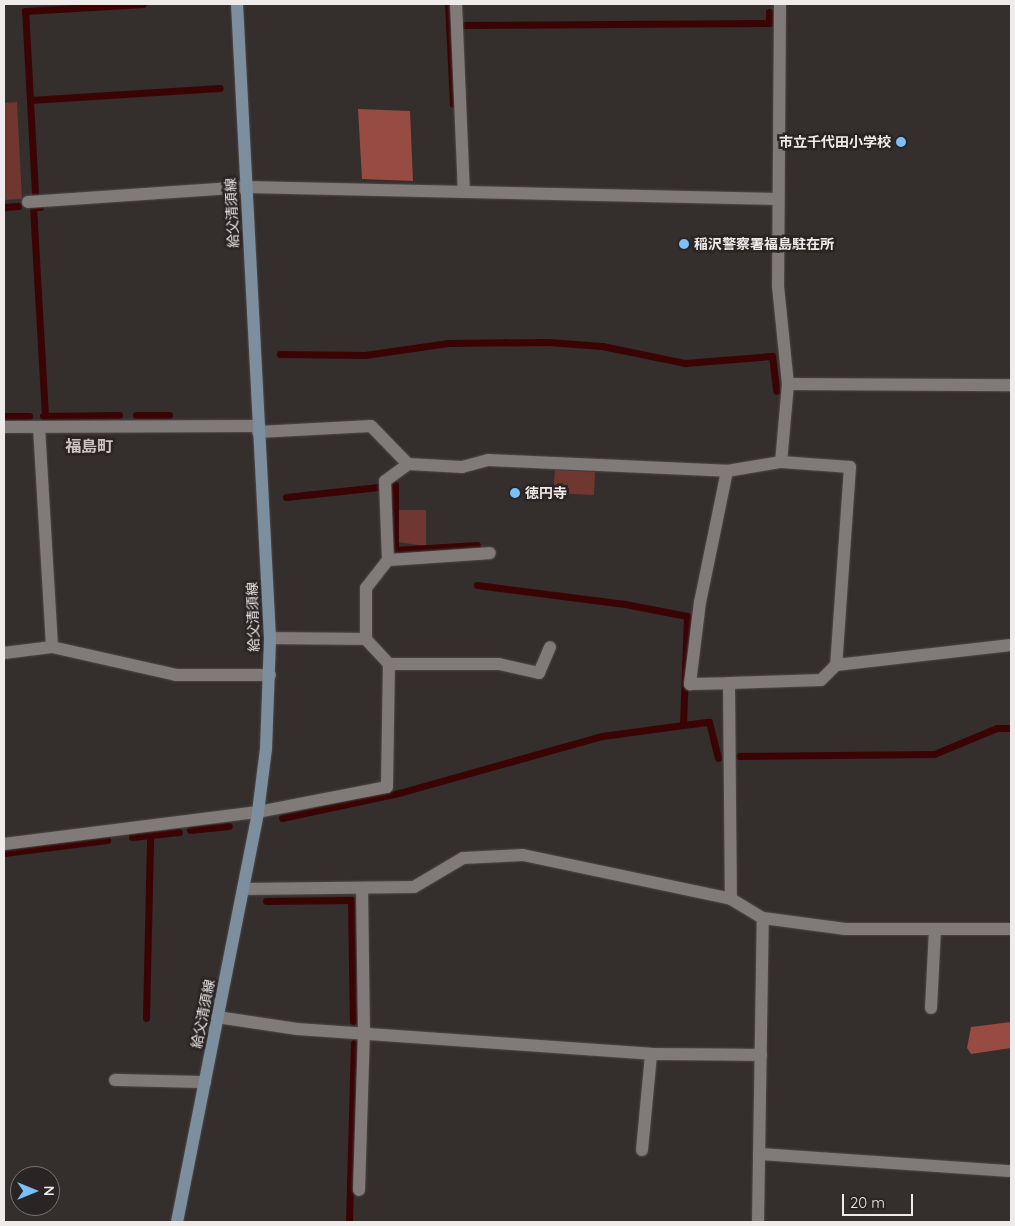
<!DOCTYPE html>
<meta charset="utf-8">
<style>
body{margin:0}
#map{position:relative;width:1015px;height:1226px;overflow:hidden;background:#342e2d;font-family:Quicksand,"Noto Sans JP",sans-serif}
div>[style]{position:absolute}
.green>*{inset:0;background:#703630}
.forest>*{inset:0;background:#974b43}
.stream>*{height:7px;margin:-3.5px;padding:0 3.5px;transform-origin:3.5px;border-radius:3.5px;background:#3a0404}
.roads{filter:drop-shadow(0 0 1px #4e4949) drop-shadow(0 0 1px #4e4949)}
.service>*{height:12px;margin:-6px;padding:0 6px;transform-origin:6px;border-radius:6px;background:#807a79}
.minor>*{height:12px;margin:-6px;padding:0 6px;transform-origin:6px;border-radius:6px;background:#807a79}
.secondary>*{height:12px;margin:-6px;padding:0 6px;transform-origin:6px;border-radius:6px;background:#7d8e9f}
.dots>*{width:14px;height:14px;translate:-50% -50%;box-sizing:border-box;border:2px solid #2a2424;border-radius:50%}
span{translate:-50% -50%;white-space:nowrap;text-align:center;line-height:1.15;-webkit-text-stroke:5px #2a2424;paint-order:stroke}
.poi-label{font-size:14px;color:#efebeb;font-weight:700}
.right{translate:-100% -50%;text-align:right}
.left{translate:0 -50%;text-align:left}
.street-label{font-size:14px;color:#efebeb}
.quarter-label{font-size:16px;color:#ccc5c4;font-weight:700}
.frame{position:absolute;inset:0;border:5px solid #efebeb;pointer-events:none}
.north{position:absolute;left:10px;top:1166px;width:50px;height:50px;box-sizing:border-box;background:#2a2424;border:1px solid #797474;border-radius:50%;rotate:90deg;font-size:14px;font-weight:700;line-height:20px;text-align:center;color:#efebeb}
.north::after{content:'';display:block;margin:auto;width:18px;height:22px;background:#79bff8;clip-path:polygon(50% 0,100% 100%,50% 72%,0 100%)}
.scale{position:absolute;left:842px;top:1194px;width:71px;height:22px;box-sizing:border-box;border:2px solid #efebeb;border-top:0;padding-left:6px;font-size:15px;line-height:18px;white-space:nowrap;color:#efebeb;-webkit-text-stroke:4px #2a2424;paint-order:stroke}
</style>
<div id="map">
<div class="green">
<div style="clip-path:polygon(17px 102px,22px 199px,4px 200px,4px 103px)"></div>
<div style="clip-path:polygon(555px 470px,595px 472px,594px 495px,553px 493px)"></div>
<div style="clip-path:polygon(397px 510px,426px 510px,426px 546px,397px 542px)"></div>
</div>
<div class="forest">
<div style="clip-path:polygon(358px 109px,410px 111px,413px 181px,362px 179px)"></div>
<div style="clip-path:polygon(1011px 1022px,1011px 1048px,971px 1054px,967px 1048px,971px 1027px)"></div>
</div>
<div class="stream">
<div style="left:448px;top:4px;width:100px;rotate:87.1deg"></div>
<div style="left:464px;top:25px;width:305px;rotate:-0.4deg"></div>
<div style="left:769px;top:23px;width:11px;rotate:-90deg"></div>
<div style="left:30px;top:100px;width:190px;rotate:-3.6deg"></div>
<div style="left:35px;top:193px;width:182px;rotate:-93.1deg"></div>
<div style="left:25px;top:11px;width:118px;rotate:-3.4deg"></div>
<div style="left:4px;top:207px;width:14px;rotate:-4deg"></div>
<div style="left:40px;top:207px;width:7px;rotate:180deg"></div>
<div style="left:33px;top:207px;width:209px;rotate:86.7deg"></div>
<div style="left:280px;top:354px;width:85px;rotate:0.7deg"></div>
<div style="left:365px;top:355px;width:84px;rotate:-8.2deg"></div>
<div style="left:448px;top:343px;width:100px;rotate:-0.6deg"></div>
<div style="left:548px;top:342px;width:54px;rotate:4.2deg"></div>
<div style="left:602px;top:346px;width:85px;rotate:11.6deg"></div>
<div style="left:685px;top:363px;width:87px;rotate:-4.6deg"></div>
<div style="left:772px;top:356px;width:35px;rotate:83deg"></div>
<div style="left:136px;top:415px;width:33px"></div>
<div style="left:4px;top:416px;width:25px"></div>
<div style="left:43px;top:416px;width:76px;rotate:-0.8deg"></div>
<div style="left:395px;top:485px;width:65px;rotate:90deg"></div>
<div style="left:395px;top:550px;width:82px;rotate:-3.5deg"></div>
<div style="left:286px;top:497px;width:93px;rotate:-6.2deg"></div>
<div style="left:477px;top:585px;width:149px;rotate:7.3deg"></div>
<div style="left:625px;top:604px;width:63px;rotate:11deg"></div>
<div style="left:687px;top:616px;width:109px;rotate:92.1deg"></div>
<div style="left:739px;top:756px;width:195px;rotate:-0.6deg"></div>
<div style="left:934px;top:754px;width:68px;rotate:-22.4deg"></div>
<div style="left:997px;top:728px;width:14px"></div>
<div style="left:282px;top:818px;width:120px;rotate:-12.1deg"></div>
<div style="left:399px;top:793px;width:211px;rotate:-15.7deg"></div>
<div style="left:602px;top:736px;width:82px;rotate:-7.7deg"></div>
<div style="left:683px;top:725px;width:26px;rotate:-7deg"></div>
<div style="left:709px;top:722px;width:37px;rotate:76deg"></div>
<div style="left:190px;top:830px;width:39px;rotate:-6deg"></div>
<div style="left:132px;top:837px;width:47px;rotate:-6.1deg"></div>
<div style="left:4px;top:853px;width:104px;rotate:-7.2deg"></div>
<div style="left:266px;top:901px;width:85px;rotate:-0.7deg"></div>
<div style="left:351px;top:900px;width:121px;rotate:89.1deg"></div>
<div style="left:146px;top:1018px;width:183px;rotate:-88.7deg"></div>
<div style="left:349px;top:1222px;width:179px;rotate:-88.4deg"></div>
</div>
<div class="roads">
<div class="service">
<div style="left:388px;top:560px;width:102px;rotate:-3.9deg"></div>
<div style="left:270px;top:638px;width:96px;rotate:0.6deg"></div>
<div style="left:931px;top:1008px;width:79px;rotate:-87.1deg"></div>
<div style="left:115px;top:1080px;width:90px;rotate:1.3deg"></div>
<div style="left:642px;top:1150px;width:96px;rotate:-84.6deg"></div>
</div>
<div class="minor">
<div style="left:456px;top:4px;width:188px;rotate:87.6deg"></div>
<div style="left:780px;top:4px;width:282px;rotate:90.4deg"></div>
<div style="left:778px;top:286px;width:99px;rotate:84.2deg"></div>
<div style="left:788px;top:384px;width:78px;rotate:95.1deg"></div>
<div style="left:28px;top:202px;width:219px;rotate:-3.9deg"></div>
<div style="left:246px;top:187px;width:532px;rotate:1.29deg"></div>
<div style="left:788px;top:384px;width:223px;rotate:0.3deg"></div>
<div style="left:4px;top:427px;width:254px;rotate:-0.2deg"></div>
<div style="left:39px;top:427px;width:220px;rotate:86.6deg"></div>
<div style="left:258px;top:432px;width:113px;rotate:-3deg"></div>
<div style="left:371px;top:426px;width:53px;rotate:45.8deg"></div>
<div style="left:408px;top:464px;width:54px;rotate:3.2deg"></div>
<div style="left:462px;top:467px;width:27px;rotate:-15deg"></div>
<div style="left:488px;top:460px;width:239px;rotate:2.6deg"></div>
<div style="left:727px;top:471px;width:55px;rotate:-9.5deg"></div>
<div style="left:781px;top:462px;width:69px;rotate:4.1deg"></div>
<div style="left:850px;top:467px;width:198px;rotate:94deg"></div>
<div style="left:727px;top:471px;width:134px;rotate:101.6deg"></div>
<div style="left:700px;top:602px;width:83px;rotate:97deg"></div>
<div style="left:690px;top:684px;width:39px;rotate:-1deg"></div>
<div style="left:729px;top:683px;width:216px;rotate:89.5deg"></div>
<div style="left:4px;top:653px;width:48px;rotate:-7.1deg"></div>
<div style="left:52px;top:647px;width:127px;rotate:12.7deg"></div>
<div style="left:176px;top:675px;width:94px"></div>
<div style="left:389px;top:664px;width:110px"></div>
<div style="left:499px;top:664px;width:41px;rotate:12.7deg"></div>
<div style="left:539px;top:673px;width:28px;rotate:-67deg"></div>
<div style="left:729px;top:683px;width:92px;rotate:-1.9deg"></div>
<div style="left:821px;top:680px;width:21px;rotate:-45deg"></div>
<div style="left:836px;top:665px;width:176px;rotate:-6.5deg"></div>
<div style="left:4px;top:844px;width:256px;rotate:-7.2deg"></div>
<div style="left:258px;top:812px;width:131px;rotate:-11deg"></div>
<div style="left:387px;top:787px;width:123px;rotate:-89.1deg"></div>
<div style="left:389px;top:664px;width:34px;rotate:-133deg"></div>
<div style="left:366px;top:639px;width:51px;rotate:-90deg"></div>
<div style="left:366px;top:588px;width:36px;rotate:-52deg"></div>
<div style="left:388px;top:560px;width:79px;rotate:-92.2deg"></div>
<div style="left:385px;top:481px;width:29px;rotate:-36deg"></div>
<div style="left:243px;top:889px;width:171px;rotate:-0.7deg"></div>
<div style="left:414px;top:887px;width:57px;rotate:-30.6deg"></div>
<div style="left:463px;top:858px;width:60px;rotate:-2.9deg"></div>
<div style="left:523px;top:855px;width:213px;rotate:11.9deg"></div>
<div style="left:731px;top:899px;width:37px;rotate:31deg"></div>
<div style="left:763px;top:918px;width:83px;rotate:7.6deg"></div>
<div style="left:845px;top:929px;width:166px"></div>
<div style="left:217px;top:1017px;width:81px;rotate:8.5deg"></div>
<div style="left:297px;top:1029px;width:355px;rotate:4deg"></div>
<div style="left:651px;top:1054px;width:110px;rotate:0.5deg"></div>
<div style="left:759px;top:1154px;width:253px;rotate:3.9deg"></div>
<div style="left:359px;top:1190px;width:159px;rotate:-88.2deg"></div>
<div style="left:364px;top:1031px;width:143px;rotate:-90.8deg"></div>
<div style="left:758px;top:1222px;width:304px;rotate:-89.1deg"></div>
</div>
<div class="secondary">
<div style="left:177px;top:1222px;width:418px;rotate:-78.8deg"></div>
<div style="left:258px;top:812px;width:64px;rotate:-82.8deg"></div>
<div style="left:266px;top:749px;width:111px;rotate:-87.9deg"></div>
<div style="left:270px;top:638px;width:635px;rotate:-92.98deg"></div>
</div>
</div>
<div class="dots">
<div style="left:901px;top:142px;background:#79bff8"></div>
<div style="left:684px;top:244px;background:#79bff8"></div>
<div style="left:515px;top:493px;background:#79bff8"></div>
</div>
<div class="poi-label">
<span class="right" style="left:891px;top:142px">市立千代田小学校</span>
<span class="left" style="left:694px;top:244px">稲沢警察署福島駐在所</span>
<span class="left" style="left:525px;top:493px">徳円寺</span>
</div>
<div class="street-label">
<span style="left:232px;top:213px;rotate:-93deg">給父清須線</span>
<span style="left:253px;top:617px;rotate:-92deg">給父清須線</span>
<span style="left:203px;top:1014px;rotate:-79deg">給父清須線</span>
</div>
<div class="quarter-label">
<span style="left:89px;top:446px">福島町</span>
</div>
<div class="frame"></div>
<div class="north">N</div>
<div class="scale">20 m</div>
</div>
